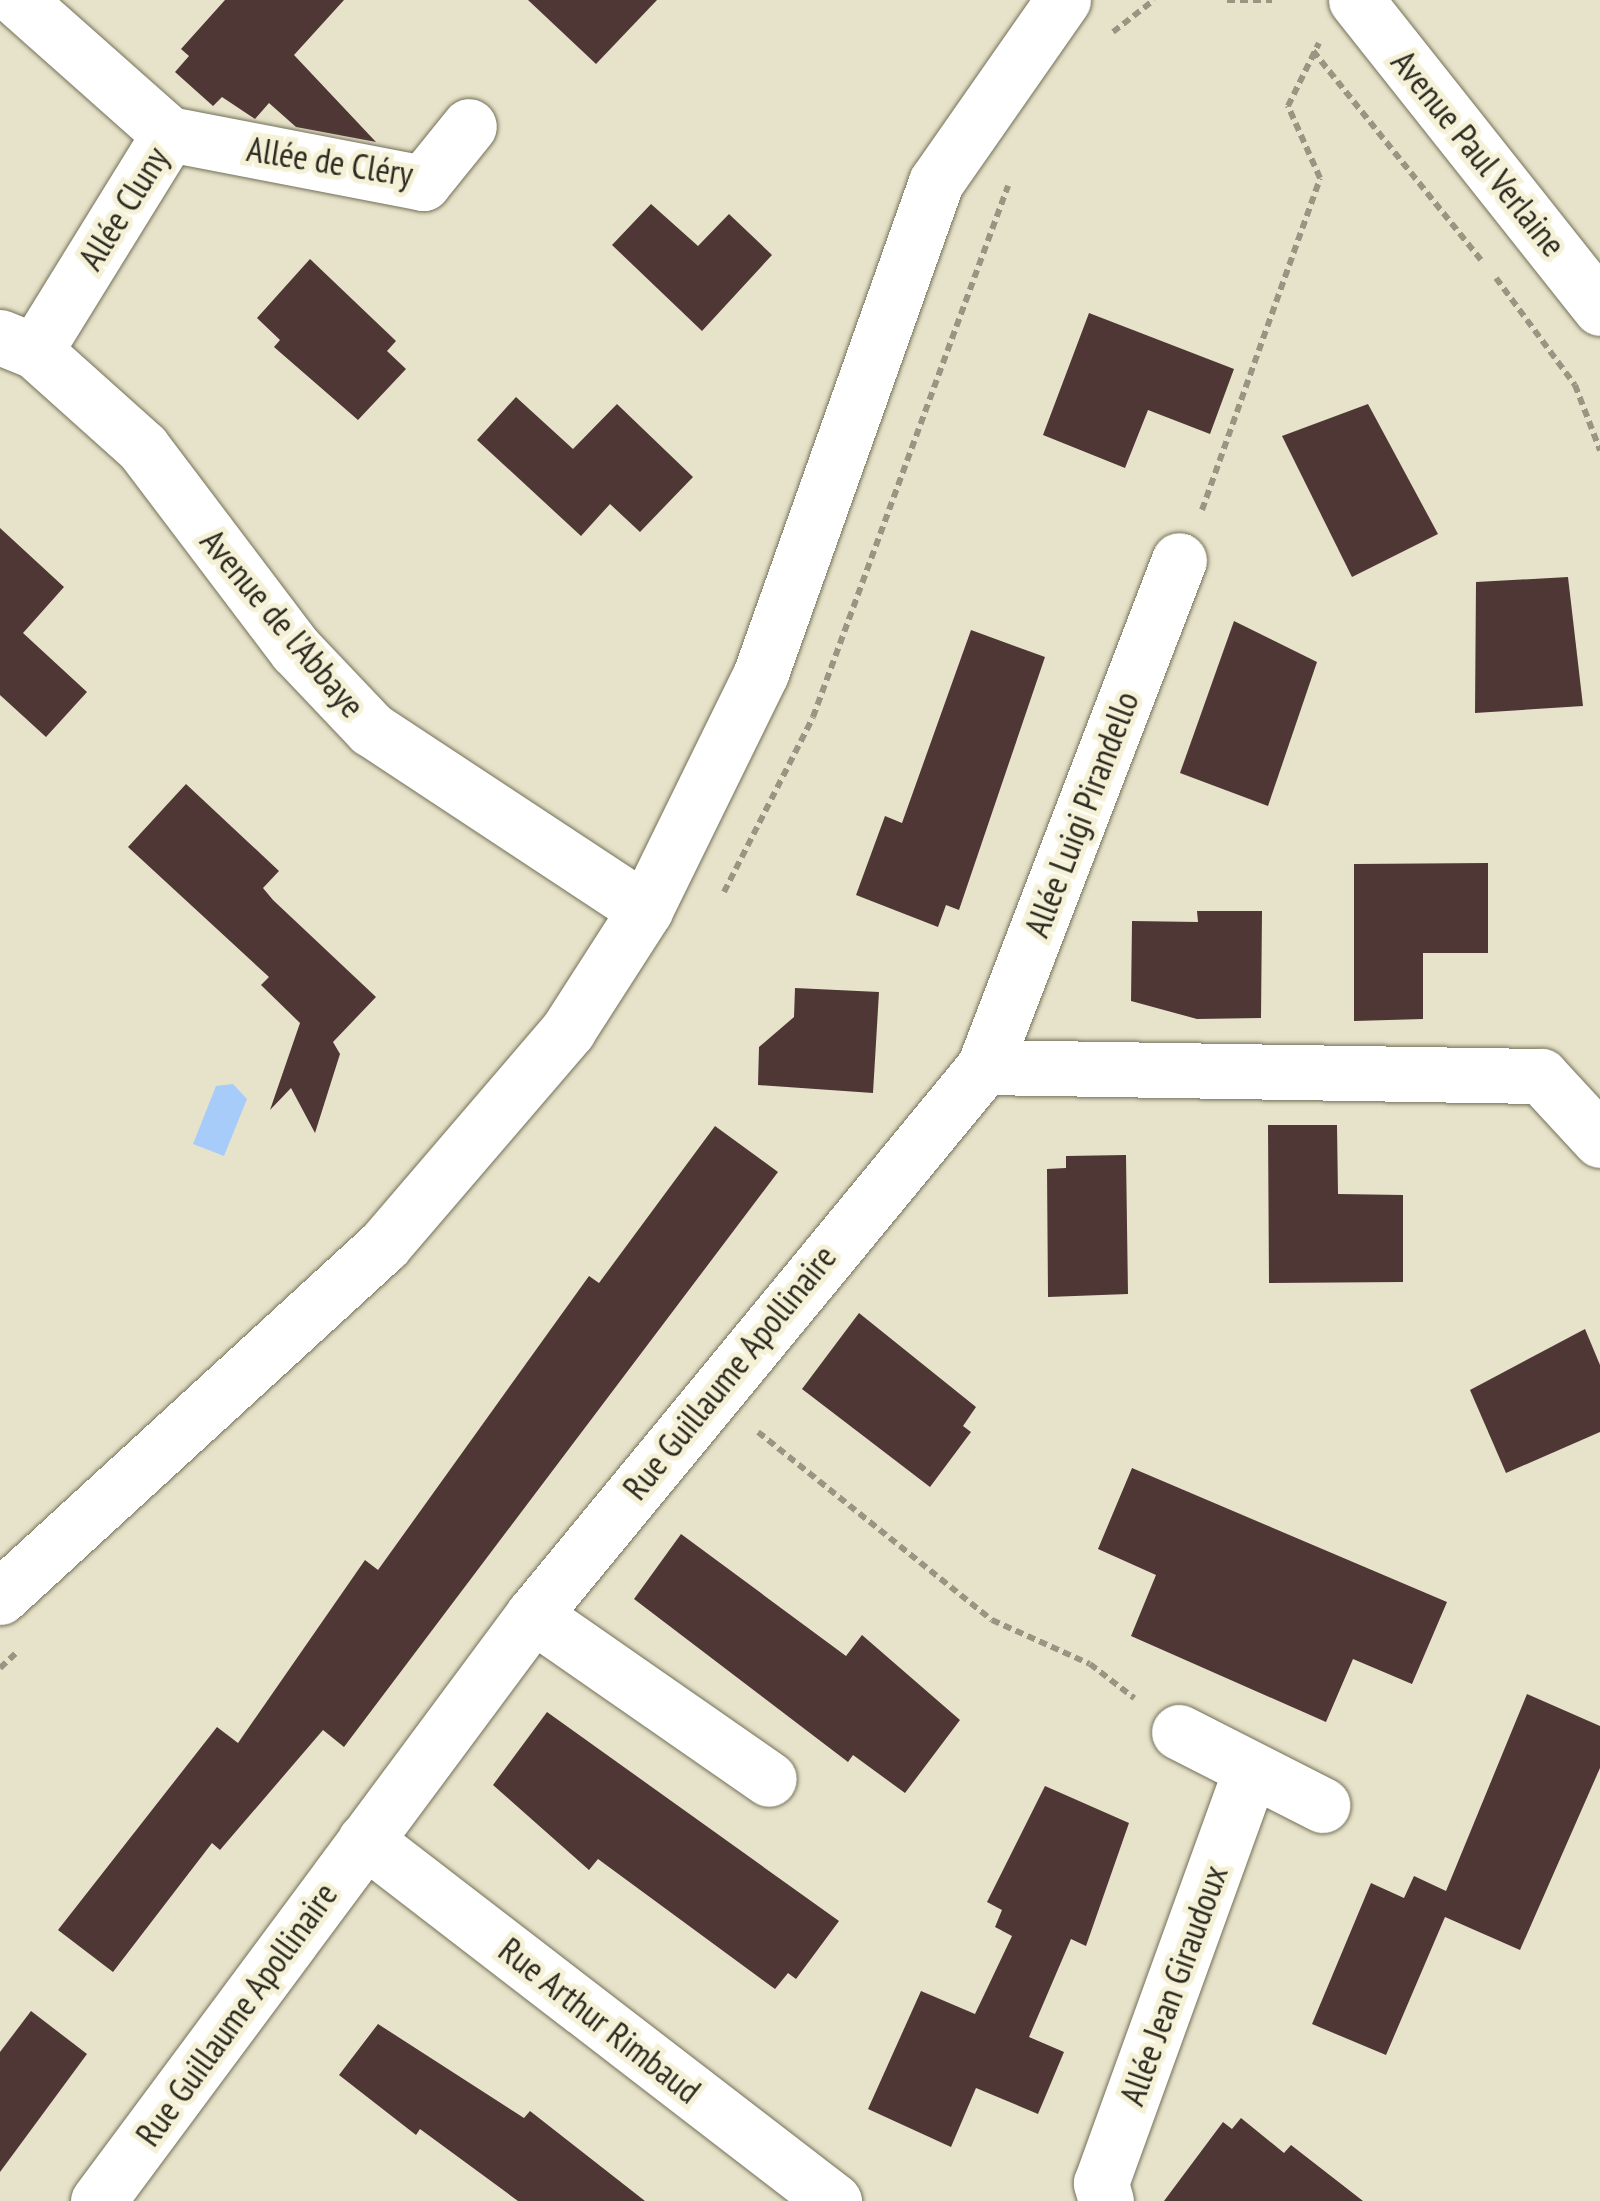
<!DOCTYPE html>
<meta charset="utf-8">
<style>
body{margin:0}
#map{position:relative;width:1600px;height:2201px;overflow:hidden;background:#e7e3ca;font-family:"PT Sans Narrow",sans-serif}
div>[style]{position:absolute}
.water>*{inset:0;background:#a7ccfa}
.building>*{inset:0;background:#4f3736}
.path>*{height:6px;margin-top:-3px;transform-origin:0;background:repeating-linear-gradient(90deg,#989583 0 8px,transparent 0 13px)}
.roads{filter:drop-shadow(0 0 2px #747059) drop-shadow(0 0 2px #747059)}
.minor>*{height:55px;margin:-27.5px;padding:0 27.5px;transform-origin:27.5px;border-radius:27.5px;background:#fff}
span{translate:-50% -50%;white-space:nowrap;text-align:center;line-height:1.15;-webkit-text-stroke:10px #f5f1d7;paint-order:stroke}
.street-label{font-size:35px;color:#2c2a21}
</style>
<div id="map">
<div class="water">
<div style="clip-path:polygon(216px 1086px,233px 1084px,247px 1099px,224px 1156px,193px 1144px)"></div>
</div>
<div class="building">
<div style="clip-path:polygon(225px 0,344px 0,294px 55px,376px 142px,296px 127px,269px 103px,255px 119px,222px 97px,213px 106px,175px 72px,189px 56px,181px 49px)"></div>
<div style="clip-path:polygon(528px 0,657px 0,596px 64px)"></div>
<div style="clip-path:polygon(651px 204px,698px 246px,729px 214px,772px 255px,702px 331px,612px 245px)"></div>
<div style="clip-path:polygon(310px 259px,396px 341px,387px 351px,406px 369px,358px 420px,274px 347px,280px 340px,257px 318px)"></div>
<div style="clip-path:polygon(1089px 313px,1234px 369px,1210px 434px,1148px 410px,1125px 468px,1043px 435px)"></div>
<div style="clip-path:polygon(516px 397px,573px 449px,617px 404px,693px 477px,640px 532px,610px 504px,581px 536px,477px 440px)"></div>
<div style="clip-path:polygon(1368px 404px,1438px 534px,1352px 577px,1282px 436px)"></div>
<div style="clip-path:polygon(0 528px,64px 587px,23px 633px,87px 692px,46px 737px,0 695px)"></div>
<div style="clip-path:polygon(1568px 577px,1583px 706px,1475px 713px,1476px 582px)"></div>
<div style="clip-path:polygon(1234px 621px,1317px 662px,1268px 806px,1180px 773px)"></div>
<div style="clip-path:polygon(971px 630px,1045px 657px,959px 910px,946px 905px,938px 927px,856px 895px,885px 816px,902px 823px)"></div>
<div style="clip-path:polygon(186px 784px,279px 871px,263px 888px,273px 900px,376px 997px,333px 1042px,340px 1054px,315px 1133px,291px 1088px,270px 1110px,300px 1023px,261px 985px,269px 977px,128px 847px)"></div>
<div style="clip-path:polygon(1488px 863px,1488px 953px,1423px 953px,1423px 1019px,1354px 1021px,1354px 864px)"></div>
<div style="clip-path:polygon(1197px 911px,1262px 911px,1261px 1018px,1197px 1019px,1131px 1001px,1132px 921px,1198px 922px)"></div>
<div style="clip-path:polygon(795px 988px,879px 992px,873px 1093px,758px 1085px,759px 1047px,794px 1017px)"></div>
<div style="clip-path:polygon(1268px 1125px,1337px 1125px,1338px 1194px,1403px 1195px,1403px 1282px,1269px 1283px)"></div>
<div style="clip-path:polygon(715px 1126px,778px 1172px,344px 1747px,323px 1730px,220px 1850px,212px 1843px,113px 1972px,58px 1930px,217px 1727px,238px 1743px,365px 1560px,378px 1570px,589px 1276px,599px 1283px)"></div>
<div style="clip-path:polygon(1126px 1155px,1128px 1294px,1048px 1297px,1047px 1169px,1066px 1168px,1066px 1156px)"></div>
<div style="clip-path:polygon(859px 1313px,976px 1407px,963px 1426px,971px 1432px,930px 1487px,802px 1389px)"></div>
<div style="clip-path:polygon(1585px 1329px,1600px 1365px,1600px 1432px,1506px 1473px,1470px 1390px)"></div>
<div style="clip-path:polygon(1132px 1468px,1447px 1602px,1412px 1684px,1353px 1659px,1326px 1722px,1131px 1636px,1156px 1575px,1098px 1549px)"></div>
<div style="clip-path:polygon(681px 1534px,846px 1656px,862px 1635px,960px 1720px,905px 1793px,853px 1755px,848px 1762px,634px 1599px)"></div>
<div style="clip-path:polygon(1527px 1694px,1600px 1726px,1600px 1768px,1520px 1950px,1445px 1917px,1386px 2055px,1312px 2024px,1371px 1883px,1404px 1898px,1414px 1876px,1446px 1891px)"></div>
<div style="clip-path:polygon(547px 1712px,839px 1921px,796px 1979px,788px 1973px,775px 1989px,598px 1859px,589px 1870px,493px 1785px)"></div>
<div style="clip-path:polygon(1045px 1786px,1129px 1823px,1086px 1946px,1071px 1939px,1029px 2037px,1064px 2052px,1038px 2114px,976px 2088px,951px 2147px,868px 2109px,921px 1991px,975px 2014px,1012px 1936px,995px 1927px,1002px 1910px,987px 1902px)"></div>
<div style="clip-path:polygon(31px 2011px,87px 2054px,0 2172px,0 2052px)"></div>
<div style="clip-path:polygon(378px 2024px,524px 2118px,530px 2111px,645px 2201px,518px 2201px,420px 2129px,416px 2135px,339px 2075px)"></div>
<div style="clip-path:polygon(1241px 2118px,1284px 2153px,1291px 2145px,1363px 2201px,1164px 2201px,1223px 2122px,1232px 2129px)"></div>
</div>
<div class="path">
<div style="left:1227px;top:0;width:45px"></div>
<div style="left:1113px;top:32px;width:52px;rotate:-38deg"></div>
<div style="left:1313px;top:51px;width:268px;rotate:51.2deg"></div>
<div style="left:1496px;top:278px;width:133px;rotate:53.6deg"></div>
<div style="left:1575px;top:385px;width:70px;rotate:69deg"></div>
<div style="left:1202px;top:510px;width:352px;rotate:-70.4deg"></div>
<div style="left:1320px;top:178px;width:79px;rotate:-114deg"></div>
<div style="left:1288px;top:106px;width:70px;rotate:-63.8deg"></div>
<div style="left:724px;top:892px;width:196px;rotate:-63deg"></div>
<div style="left:813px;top:717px;width:566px;rotate:-69.84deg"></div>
<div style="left:758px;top:1432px;width:300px;rotate:38.8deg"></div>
<div style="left:992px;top:1620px;width:107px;rotate:24.2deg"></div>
<div style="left:1090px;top:1664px;width:56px;rotate:37.7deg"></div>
<div style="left:0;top:1668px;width:23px;rotate:-43deg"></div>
</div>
<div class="roads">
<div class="minor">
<div style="left:18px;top:0;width:202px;rotate:41.6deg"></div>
<div style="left:169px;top:134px;width:255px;rotate:121.7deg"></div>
<div style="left:1356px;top:0;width:393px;rotate:51.6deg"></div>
<div style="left:169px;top:134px;width:259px;rotate:10.9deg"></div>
<div style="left:423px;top:183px;width:73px;rotate:-51.1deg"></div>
<div style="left:0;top:337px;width:38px;rotate:22deg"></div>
<div style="left:35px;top:351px;width:145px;rotate:41.9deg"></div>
<div style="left:143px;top:448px;width:253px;rotate:52.9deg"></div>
<div style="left:296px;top:650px;width:109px;rotate:46.5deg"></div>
<div style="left:371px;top:729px;width:328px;rotate:33.4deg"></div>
<div style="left:984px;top:1067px;width:543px;rotate:-68.96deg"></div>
<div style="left:0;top:1597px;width:521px;rotate:-42.51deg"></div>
<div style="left:384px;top:1245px;width:283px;rotate:-49.4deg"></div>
<div style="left:568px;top:1030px;width:143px;rotate:-57.3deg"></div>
<div style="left:645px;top:910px;width:264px;rotate:-63.9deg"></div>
<div style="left:761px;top:673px;width:521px;rotate:-70.38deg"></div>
<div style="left:936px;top:182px;width:222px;rotate:-55.1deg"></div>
<div style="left:533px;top:1615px;width:287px;rotate:34.8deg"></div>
<div style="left:1179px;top:1732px;width:161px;rotate:27deg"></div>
<div style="left:365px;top:1840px;width:592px;rotate:37.59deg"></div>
<div style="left:98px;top:2201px;width:730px;rotate:-53.41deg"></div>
<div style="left:533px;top:1615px;width:710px;rotate:-50.55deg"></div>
<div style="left:984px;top:1067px;width:557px;rotate:0.93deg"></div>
<div style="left:1541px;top:1076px;width:87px;rotate:47.3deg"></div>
<div style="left:1106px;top:2201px;width:19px;rotate:-106deg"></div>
<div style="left:1101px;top:2183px;width:440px;rotate:-70.1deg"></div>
</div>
</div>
<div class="street-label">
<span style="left:1479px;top:153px;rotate:51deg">Avenue Paul Verlaine</span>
<span style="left:330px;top:161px;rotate:9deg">Allée de Cléry</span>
<span style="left:123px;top:208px;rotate:-58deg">Allée Cluny</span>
<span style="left:283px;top:623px;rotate:50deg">Avenue de l'Abbaye</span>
<span style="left:1081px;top:814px;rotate:-69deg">Allée Luigi Pirandello</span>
<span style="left:729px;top:1372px;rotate:-51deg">Rue Guillaume Apollinaire</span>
<span style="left:1173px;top:1985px;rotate:-70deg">Allée Jean Giraudoux</span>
<span style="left:236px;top:2014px;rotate:-54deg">Rue Guillaume Apollinaire</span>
<span style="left:600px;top:2020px;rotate:38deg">Rue Arthur Rimbaud</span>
</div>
</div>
